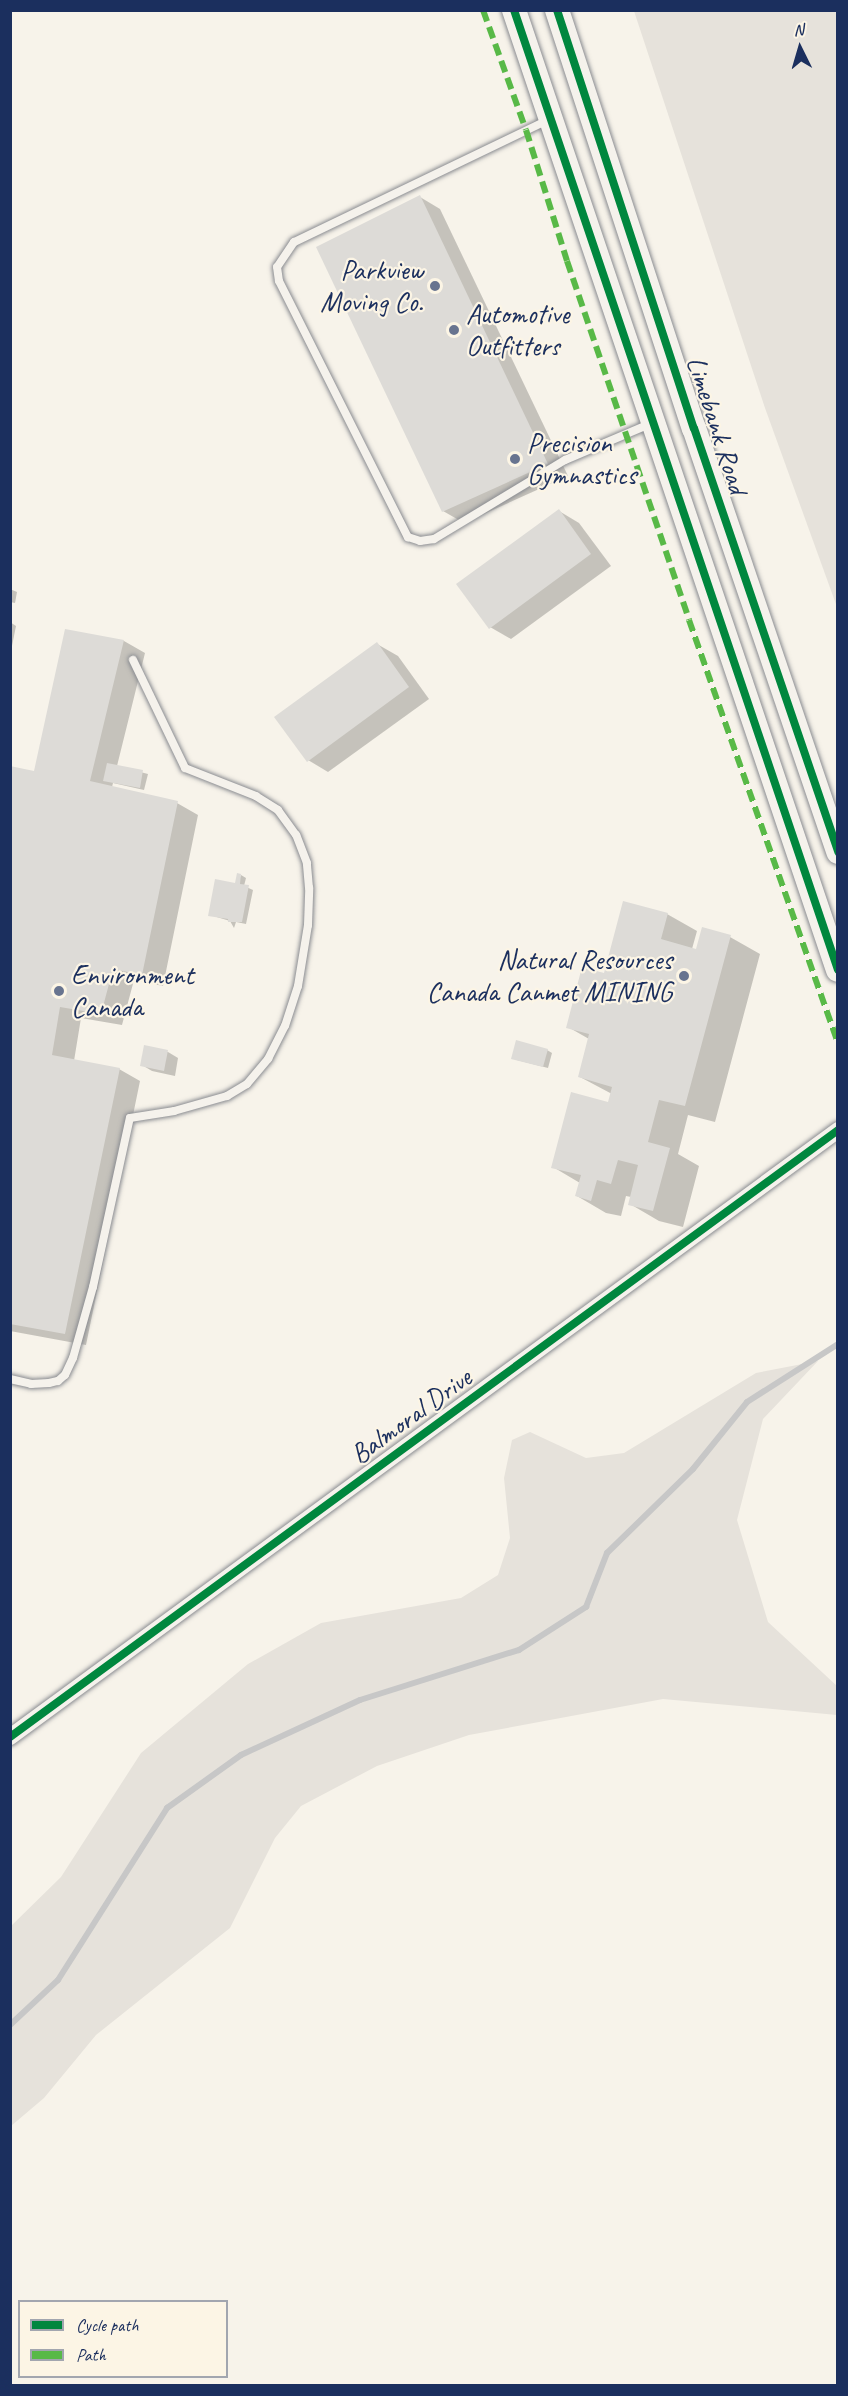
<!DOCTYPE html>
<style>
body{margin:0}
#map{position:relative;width:848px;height:2396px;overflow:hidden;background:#f7f3ea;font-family:Caveat,sans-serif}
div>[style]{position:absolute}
.green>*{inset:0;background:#e6e2db}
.shadow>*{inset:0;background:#0003}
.stream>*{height:6px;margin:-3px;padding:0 3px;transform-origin:3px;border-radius:3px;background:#c7c7c7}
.building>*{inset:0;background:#dddbd7}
.roads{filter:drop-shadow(0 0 2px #8a8c91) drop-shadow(0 0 2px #8a8c91)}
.service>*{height:8px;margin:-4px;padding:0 4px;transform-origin:4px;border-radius:4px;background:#f5f2ec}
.minor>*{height:16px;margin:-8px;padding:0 8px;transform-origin:8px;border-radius:8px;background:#f5f2ec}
.secondary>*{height:24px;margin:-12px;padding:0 12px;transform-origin:12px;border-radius:12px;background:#f5f2ec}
.quiet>*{height:6px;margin-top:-3px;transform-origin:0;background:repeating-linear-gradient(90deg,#58b947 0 12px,transparent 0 18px)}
.cycleway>*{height:8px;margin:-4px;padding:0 4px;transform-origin:4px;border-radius:4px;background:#00873e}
.dots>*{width:16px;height:16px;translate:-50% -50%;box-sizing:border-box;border:3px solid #fcf5e5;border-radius:50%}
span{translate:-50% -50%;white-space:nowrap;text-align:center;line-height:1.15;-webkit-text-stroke:4.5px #fcf5e5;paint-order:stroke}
.poi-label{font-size:28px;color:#1b2f5e}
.right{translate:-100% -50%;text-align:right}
.left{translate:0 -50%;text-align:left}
.street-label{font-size:28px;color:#1b2f5e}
.frame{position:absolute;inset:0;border:12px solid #1b2f5e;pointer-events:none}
.legend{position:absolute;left:18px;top:2300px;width:210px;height:78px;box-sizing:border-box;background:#fcf5e5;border:2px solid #a2a6af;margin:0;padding:8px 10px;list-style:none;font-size:18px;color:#1b2f5e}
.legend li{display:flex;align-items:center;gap:12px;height:30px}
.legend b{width:30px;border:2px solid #a2a6af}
.north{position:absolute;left:770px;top:18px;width:60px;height:60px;-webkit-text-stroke:4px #fcf5e5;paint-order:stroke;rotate:355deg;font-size:16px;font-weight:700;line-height:24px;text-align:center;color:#1b2f5e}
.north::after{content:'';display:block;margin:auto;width:21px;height:27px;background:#1b2f5e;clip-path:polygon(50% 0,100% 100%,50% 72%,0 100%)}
</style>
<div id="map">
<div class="green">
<div style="clip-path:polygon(634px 11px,837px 11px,837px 607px,765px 408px)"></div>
<div style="clip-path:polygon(818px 1361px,763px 1419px,737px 1520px,768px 1622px,837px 1686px,837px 1715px,663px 1699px,469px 1735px,377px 1766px,301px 1806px,275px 1838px,230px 1928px,96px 2035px,44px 2098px,11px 2126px,11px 1926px,61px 1877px,141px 1753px,248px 1664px,321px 1623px,461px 1598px,498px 1575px,510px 1538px,504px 1478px,512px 1440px,530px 1432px,586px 1458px,624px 1453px,756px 1373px)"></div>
</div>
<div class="shadow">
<div style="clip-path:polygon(420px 197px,440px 209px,568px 476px,464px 523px,443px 511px)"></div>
<div style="clip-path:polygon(559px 511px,579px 523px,611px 566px,511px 639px,490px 627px)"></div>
<div style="clip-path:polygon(10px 589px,17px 592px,15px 603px,10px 602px)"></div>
<div style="clip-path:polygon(10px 622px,16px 626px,10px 656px)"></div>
<div style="clip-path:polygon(66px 631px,124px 641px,145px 653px,117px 766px,148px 774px,144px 790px,113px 783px,112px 787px,177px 803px,198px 815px,163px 986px,134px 980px,122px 1025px,81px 1018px,74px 1061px,119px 1069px,140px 1081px,86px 1345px,10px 1331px,10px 768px,35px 772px)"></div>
<div style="clip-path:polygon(377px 644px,398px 656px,429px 699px,328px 772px,308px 760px)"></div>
<div style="clip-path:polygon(241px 875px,246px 878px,244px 886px,253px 890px,246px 924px,236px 922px,234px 928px,230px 921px,210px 915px,237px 885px)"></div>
<div style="clip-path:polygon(667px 914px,697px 931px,692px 949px,697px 950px,730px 937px,760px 954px,715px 1122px,688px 1115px,678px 1154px,699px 1166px,683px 1227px,659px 1221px,630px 1204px,631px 1197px,626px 1196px,621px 1216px,606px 1213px,577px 1196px,580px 1183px,553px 1167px,609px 1104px,612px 1094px,580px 1077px,589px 1039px,568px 1027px,605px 975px)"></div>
<div style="clip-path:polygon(145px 1047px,168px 1052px,178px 1058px,175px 1076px,152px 1071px,142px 1065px)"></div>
<div style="clip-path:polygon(547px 1050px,552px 1053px,548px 1068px,517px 1060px)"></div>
</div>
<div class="stream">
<div style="left:10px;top:2025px;width:66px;rotate:-43.2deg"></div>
<div style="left:58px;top:1980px;width:204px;rotate:-57.6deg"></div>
<div style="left:167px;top:1808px;width:91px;rotate:-35.6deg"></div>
<div style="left:241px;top:1755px;width:131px;rotate:-24.8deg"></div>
<div style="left:360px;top:1700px;width:167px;rotate:-17.5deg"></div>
<div style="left:519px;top:1650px;width:80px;rotate:-32.7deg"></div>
<div style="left:586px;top:1607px;width:58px;rotate:-68.7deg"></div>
<div style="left:607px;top:1553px;width:120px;rotate:-44.3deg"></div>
<div style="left:693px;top:1469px;width:86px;rotate:-51.1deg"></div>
<div style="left:747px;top:1402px;width:108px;rotate:-32.5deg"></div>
</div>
<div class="building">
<div style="clip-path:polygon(420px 195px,548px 464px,442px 512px,316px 247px)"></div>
<div style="clip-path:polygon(559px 509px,591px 554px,489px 629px,456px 584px)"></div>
<div style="clip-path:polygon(65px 629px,124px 640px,90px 781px,178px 801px,142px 975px,113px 969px,101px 1014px,60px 1007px,52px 1055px,120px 1068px,65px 1334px,10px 1324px,10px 766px,34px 771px)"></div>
<div style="clip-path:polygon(377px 642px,409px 687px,307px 762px,274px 717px)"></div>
<div style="clip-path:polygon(107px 763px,143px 770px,140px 788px,103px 781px)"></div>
<div style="clip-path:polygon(237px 873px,241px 874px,240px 884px,249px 885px,242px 922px,228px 922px,228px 919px,208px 916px,215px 879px,235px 883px)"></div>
<div style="clip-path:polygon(623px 901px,668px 913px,661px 939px,696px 949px,702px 927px,731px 935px,685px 1106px,659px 1100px,648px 1142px,670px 1148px,653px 1211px,628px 1205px,638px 1165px,618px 1160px,611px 1184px,597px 1180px,591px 1201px,575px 1196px,581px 1175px,551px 1168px,571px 1092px,608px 1102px,612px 1087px,578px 1077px,589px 1034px,566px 1028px,582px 967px,604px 973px)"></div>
<div style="clip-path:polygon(516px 1040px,548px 1049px,543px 1067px,511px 1059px)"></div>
<div style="clip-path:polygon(144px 1045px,168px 1050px,164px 1071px,140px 1066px)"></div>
</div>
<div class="roads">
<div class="service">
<div style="left:550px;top:119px;width:284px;rotate:154.3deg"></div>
<div style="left:294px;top:242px;width:30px;rotate:124deg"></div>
<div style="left:277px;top:267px;width:14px;rotate:82deg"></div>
<div style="left:279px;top:281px;width:287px;rotate:63.3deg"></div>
<div style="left:408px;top:537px;width:13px;rotate:18deg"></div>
<div style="left:420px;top:541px;width:14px;rotate:-8deg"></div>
<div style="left:434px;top:539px;width:153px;rotate:-31.1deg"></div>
<div style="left:565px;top:460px;width:92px;rotate:-23deg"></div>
<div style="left:10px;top:1379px;width:22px;rotate:13deg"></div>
<div style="left:31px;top:1384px;width:18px;rotate:-3deg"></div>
<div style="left:49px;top:1383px;width:9px;rotate:-13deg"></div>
<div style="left:58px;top:1381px;width:9px;rotate:-41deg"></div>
<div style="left:65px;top:1375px;width:19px;rotate:-65deg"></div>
<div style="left:73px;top:1358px;width:74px;rotate:-74.3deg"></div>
<div style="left:93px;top:1287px;width:173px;rotate:-77.7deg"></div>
<div style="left:130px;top:1118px;width:45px;rotate:-9deg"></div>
<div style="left:174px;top:1111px;width:55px;rotate:-15.8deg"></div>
<div style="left:227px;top:1096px;width:23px;rotate:-31deg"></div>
<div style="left:247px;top:1084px;width:33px;rotate:-50deg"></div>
<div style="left:268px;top:1059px;width:37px;rotate:-63deg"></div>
<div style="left:285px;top:1026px;width:42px;rotate:-72deg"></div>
<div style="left:298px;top:986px;width:62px;rotate:-80.7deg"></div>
<div style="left:308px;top:925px;width:37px;rotate:-88deg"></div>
<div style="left:309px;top:888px;width:25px;rotate:-95deg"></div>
<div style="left:307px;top:863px;width:30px;rotate:-111deg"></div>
<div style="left:296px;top:835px;width:31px;rotate:-126deg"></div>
<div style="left:278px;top:810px;width:26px;rotate:-148deg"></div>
<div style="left:256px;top:796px;width:76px;rotate:-158.5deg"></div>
<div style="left:185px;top:768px;width:120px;rotate:-115.7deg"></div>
</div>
<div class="minor">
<div style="left:10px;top:1737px;width:1027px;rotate:-36.24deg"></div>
</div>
<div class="secondary">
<div style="left:514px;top:10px;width:1013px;rotate:71.35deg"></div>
<div style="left:557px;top:10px;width:440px;rotate:71.9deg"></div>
<div style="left:694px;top:428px;width:448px;rotate:71.2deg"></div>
</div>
</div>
<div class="quiet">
<div style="left:483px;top:10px;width:127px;rotate:70.3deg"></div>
<div style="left:526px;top:130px;width:137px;rotate:72.6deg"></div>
<div style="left:567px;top:261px;width:379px;rotate:71.2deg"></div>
<div style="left:689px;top:620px;width:448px;rotate:70.6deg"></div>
</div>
<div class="cycleway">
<div style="left:514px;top:10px;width:1013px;rotate:71.35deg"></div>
<div style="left:557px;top:10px;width:440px;rotate:71.9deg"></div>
<div style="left:694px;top:428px;width:448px;rotate:71.2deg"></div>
<div style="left:10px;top:1737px;width:1027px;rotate:-36.24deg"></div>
</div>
<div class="dots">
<div style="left:435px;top:286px;background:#68748f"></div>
<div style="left:454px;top:330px;background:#68748f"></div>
<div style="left:515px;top:459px;background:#68748f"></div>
<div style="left:684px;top:976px;background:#68748f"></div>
<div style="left:59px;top:991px;background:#68748f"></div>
</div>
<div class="poi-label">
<span class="right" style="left:423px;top:286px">Parkview<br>Moving Co.</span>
<span class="left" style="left:466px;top:330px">Automotive<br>Outfitters</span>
<span class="left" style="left:527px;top:459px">Precision<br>Gymnastics</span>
<span class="right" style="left:672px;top:976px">Natural Resources<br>Canada Canmet MINING</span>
<span class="left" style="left:71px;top:991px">Environment<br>Canada</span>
</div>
<div class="street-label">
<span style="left:717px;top:425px;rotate:72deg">Limebank Road</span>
<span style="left:411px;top:1416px;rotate:-36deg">Balmoral Drive</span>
</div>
<div class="frame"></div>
<ul class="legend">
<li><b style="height:8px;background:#00873e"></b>Cycle path</li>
<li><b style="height:8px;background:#58b947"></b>Path</li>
</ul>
<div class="north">N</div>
</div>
